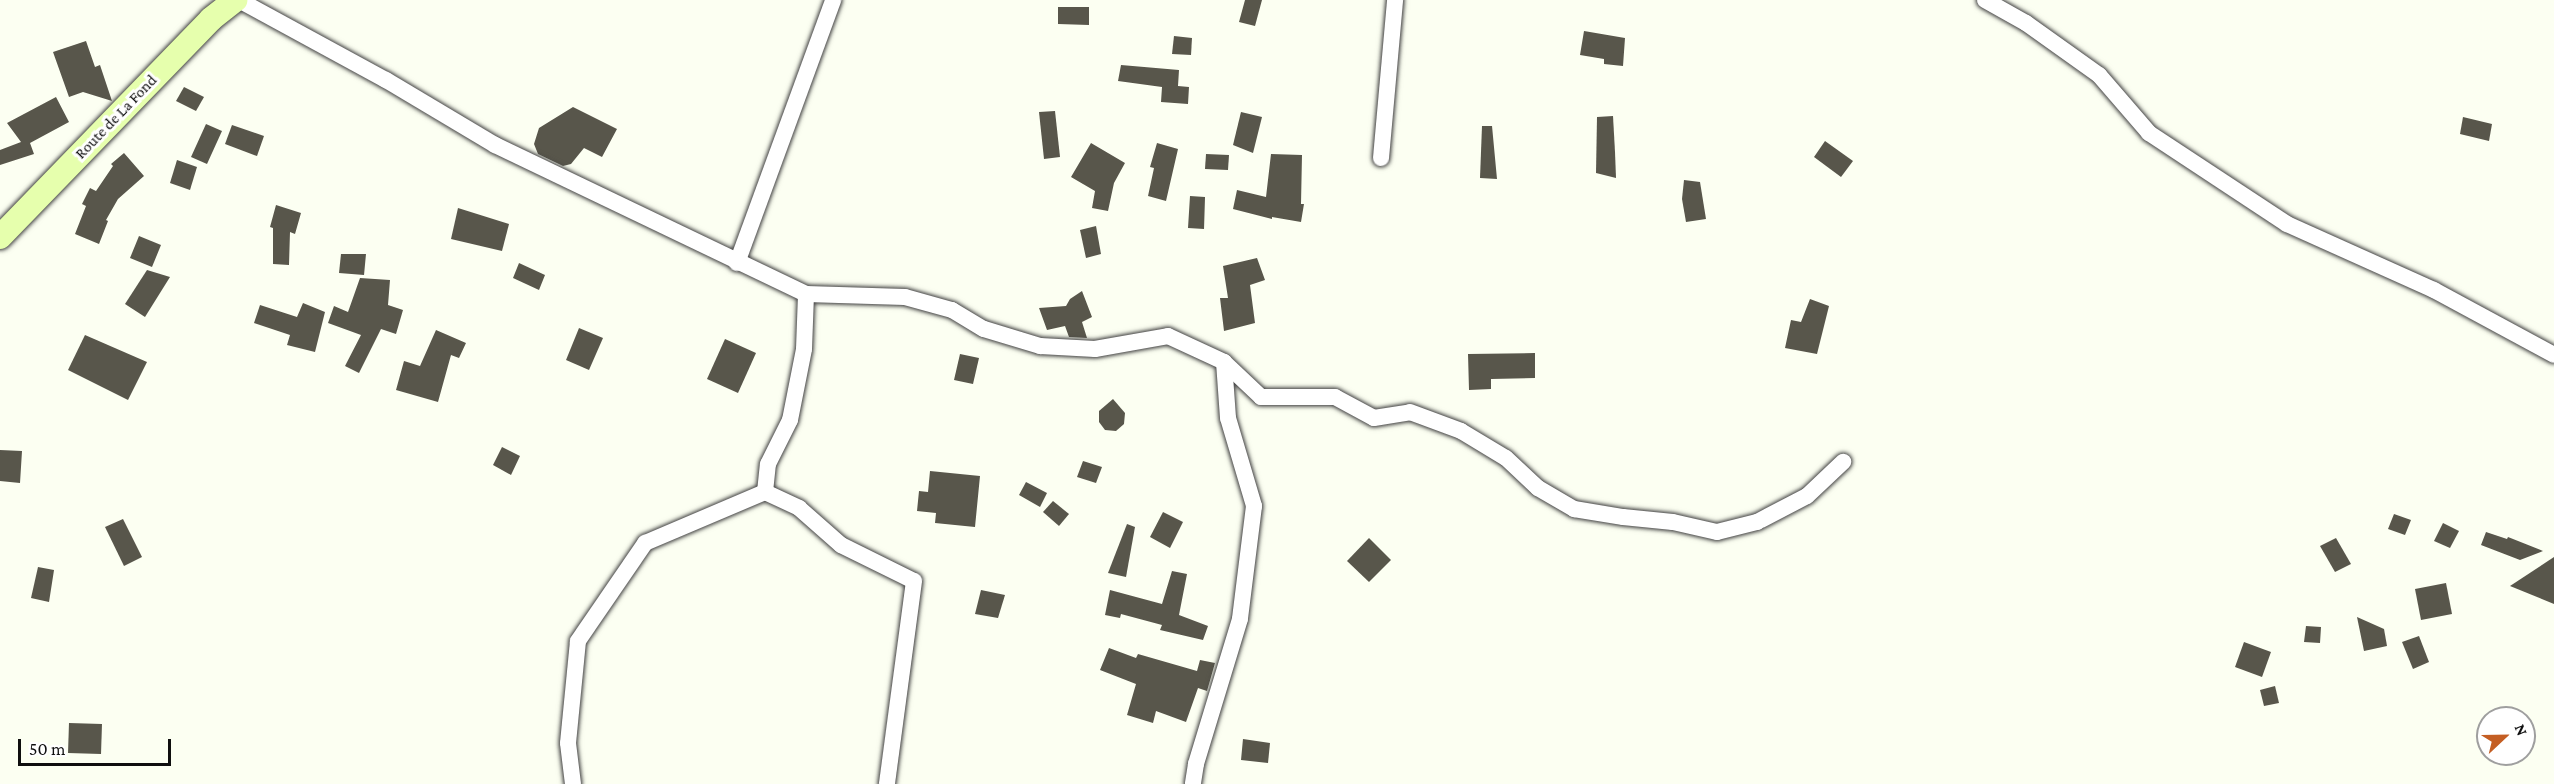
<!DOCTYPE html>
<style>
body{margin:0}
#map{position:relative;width:2554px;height:784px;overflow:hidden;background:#fcfff2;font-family:"Crimson Pro",serif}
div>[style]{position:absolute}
.building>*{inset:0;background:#58564b}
.roads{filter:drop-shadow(0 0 2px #424242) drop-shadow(0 0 2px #424242)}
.street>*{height:16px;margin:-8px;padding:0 8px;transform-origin:8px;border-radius:8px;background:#fff}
.secondary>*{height:24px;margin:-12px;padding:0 12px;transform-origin:12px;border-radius:12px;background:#e6ffad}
span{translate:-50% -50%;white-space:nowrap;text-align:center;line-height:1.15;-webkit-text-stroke:6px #fff;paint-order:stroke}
.street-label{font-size:16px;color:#0f0f0f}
.north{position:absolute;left:2476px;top:706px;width:60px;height:60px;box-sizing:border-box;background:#fff;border:2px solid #9f9f9f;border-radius:50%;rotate:68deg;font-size:16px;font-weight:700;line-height:24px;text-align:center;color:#0f0f0f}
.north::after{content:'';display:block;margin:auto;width:21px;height:27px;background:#c45e23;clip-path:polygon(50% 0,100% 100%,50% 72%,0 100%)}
.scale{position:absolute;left:18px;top:739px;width:153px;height:27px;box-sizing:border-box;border:3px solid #0f0f0f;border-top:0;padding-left:8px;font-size:18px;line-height:21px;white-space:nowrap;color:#0f0f0f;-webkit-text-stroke:4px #fff;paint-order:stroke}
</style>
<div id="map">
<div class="building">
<div style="clip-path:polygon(1245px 0,1262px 0,1255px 26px,1239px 22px)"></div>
<div style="clip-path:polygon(1058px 7px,1089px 7px,1089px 25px,1058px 24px)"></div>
<div style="clip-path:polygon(1584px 31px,1625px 38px,1623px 66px,1604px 64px,1604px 59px,1580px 55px)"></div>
<div style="clip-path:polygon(1174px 36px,1192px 38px,1191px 55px,1172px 54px)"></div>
<div style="clip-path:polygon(86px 41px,95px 67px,100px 65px,112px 101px,83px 92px,69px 97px,53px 52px)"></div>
<div style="clip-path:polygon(1121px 65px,1179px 70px,1178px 86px,1189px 87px,1188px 104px,1161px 102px,1162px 87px,1118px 81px)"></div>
<div style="clip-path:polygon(184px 87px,204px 97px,196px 111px,176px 101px)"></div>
<div style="clip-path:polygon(56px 97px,69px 122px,30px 143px,34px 154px,0 165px,0 150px,21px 142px,7px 123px)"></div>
<div style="clip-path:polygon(573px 107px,617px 129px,602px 157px,584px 148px,571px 164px,563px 166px,538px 154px,534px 144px,539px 128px)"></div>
<div style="clip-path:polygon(1055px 111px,1060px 157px,1044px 159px,1039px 112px)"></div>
<div style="clip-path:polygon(1241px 112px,1262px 117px,1253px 153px,1233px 145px)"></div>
<div style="clip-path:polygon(1613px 116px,1615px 152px,1616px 178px,1596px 173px,1597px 117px)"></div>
<div style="clip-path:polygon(2463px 117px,2492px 124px,2489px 141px,2460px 134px)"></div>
<div style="clip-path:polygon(206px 124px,222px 131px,207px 164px,191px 157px)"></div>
<div style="clip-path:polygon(232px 125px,264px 136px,257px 156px,225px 144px)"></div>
<div style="clip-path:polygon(1482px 126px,1492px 126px,1497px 179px,1480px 178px)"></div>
<div style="clip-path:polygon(1825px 141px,1853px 161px,1841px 177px,1814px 157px)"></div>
<div style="clip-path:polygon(1091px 143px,1125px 163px,1114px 183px,1108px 211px,1092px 208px,1095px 191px,1071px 177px)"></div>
<div style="clip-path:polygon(1157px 143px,1178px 149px,1166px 201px,1148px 196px,1154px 168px,1150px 167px)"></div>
<div style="clip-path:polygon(124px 153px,144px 176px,118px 199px,106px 220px,108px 221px,99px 244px,75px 234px,86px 206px,82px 204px,90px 188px,96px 191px,113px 166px,111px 164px)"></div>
<div style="clip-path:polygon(1206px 154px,1229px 155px,1228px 170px,1205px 169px)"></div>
<div style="clip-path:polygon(1271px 154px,1302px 155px,1301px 204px,1304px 204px,1301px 222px,1272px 217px,1272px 219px,1233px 209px,1237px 190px,1266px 197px)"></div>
<div style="clip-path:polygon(177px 160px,197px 167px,190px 190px,170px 183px)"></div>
<div style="clip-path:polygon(1684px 180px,1700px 182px,1706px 219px,1686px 222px,1682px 199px)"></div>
<div style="clip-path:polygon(1190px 196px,1205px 197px,1204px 229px,1188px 228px)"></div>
<div style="clip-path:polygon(276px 205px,301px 213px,295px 234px,290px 232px,289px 265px,273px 264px,273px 228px,270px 227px)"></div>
<div style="clip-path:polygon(458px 208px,509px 224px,502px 251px,451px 239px)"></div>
<div style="clip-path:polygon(1096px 226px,1101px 254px,1086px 258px,1080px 230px)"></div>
<div style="clip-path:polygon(139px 236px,161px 245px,152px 267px,130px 258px)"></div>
<div style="clip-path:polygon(341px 254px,366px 254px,364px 275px,339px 273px)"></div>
<div style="clip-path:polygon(1257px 258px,1265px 280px,1250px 285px,1255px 323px,1224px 331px,1220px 298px,1228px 298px,1223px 266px)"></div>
<div style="clip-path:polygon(519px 263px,545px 275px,539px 290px,513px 278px)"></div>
<div style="clip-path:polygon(147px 270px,170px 277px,145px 317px,125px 304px)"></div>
<div style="clip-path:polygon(360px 278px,390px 280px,388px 305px,403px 310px,396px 334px,381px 329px,359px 373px,345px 366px,361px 335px,328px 323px,334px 306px,348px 312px)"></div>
<div style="clip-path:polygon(1082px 291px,1092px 317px,1082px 322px,1087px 338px,1069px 337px,1065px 326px,1047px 330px,1039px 308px,1066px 306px,1070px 299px)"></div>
<div style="clip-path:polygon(1810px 299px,1829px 306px,1817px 354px,1785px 348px,1791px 320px,1801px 322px)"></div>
<div style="clip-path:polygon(303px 303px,325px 312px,315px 352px,287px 345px,290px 335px,254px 323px,260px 305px,297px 317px)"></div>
<div style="clip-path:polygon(579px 328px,603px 338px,589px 370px,566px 360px)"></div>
<div style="clip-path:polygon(436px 330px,466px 343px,459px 358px,451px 355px,438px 402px,396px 390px,404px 361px,420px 366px)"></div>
<div style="clip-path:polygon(85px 335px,147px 362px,128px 400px,68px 370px)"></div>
<div style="clip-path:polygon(725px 339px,756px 353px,738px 393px,707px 379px)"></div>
<div style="clip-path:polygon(1535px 353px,1535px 378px,1491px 379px,1491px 389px,1469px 390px,1468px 354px)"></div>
<div style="clip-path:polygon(960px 354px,979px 358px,973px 384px,954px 380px)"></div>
<div style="clip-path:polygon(1113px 399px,1125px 413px,1124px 424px,1116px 431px,1105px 430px,1099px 422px,1099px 411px)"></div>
<div style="clip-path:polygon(502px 447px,520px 456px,511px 475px,493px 465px)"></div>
<div style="clip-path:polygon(0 450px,22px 451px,20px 483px,0 481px)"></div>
<div style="clip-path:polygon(1083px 461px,1102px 467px,1096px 483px,1077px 477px)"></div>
<div style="clip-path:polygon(930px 471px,980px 476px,975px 527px,935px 523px,936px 513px,917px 511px,919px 491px,928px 492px)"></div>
<div style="clip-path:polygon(1026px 482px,1047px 493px,1040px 507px,1019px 495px)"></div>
<div style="clip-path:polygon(1053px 501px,1069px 514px,1059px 526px,1043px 512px)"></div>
<div style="clip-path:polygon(1163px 512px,1183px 522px,1170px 548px,1150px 537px)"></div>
<div style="clip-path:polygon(2394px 514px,2411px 520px,2405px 535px,2388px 529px)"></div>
<div style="clip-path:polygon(123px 519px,142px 557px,124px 566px,105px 527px)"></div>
<div style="clip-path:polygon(2443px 523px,2459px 531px,2450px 548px,2434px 541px)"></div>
<div style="clip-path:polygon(1127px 524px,1135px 527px,1126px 577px,1108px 573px)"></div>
<div style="clip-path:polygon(2486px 532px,2507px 539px,2508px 537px,2543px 551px,2520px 560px,2481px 545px)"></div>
<div style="clip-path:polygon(1369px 538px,1391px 560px,1369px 582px,1347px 561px)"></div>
<div style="clip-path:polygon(2336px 538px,2351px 564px,2335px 572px,2320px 546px)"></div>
<div style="clip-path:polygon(2554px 557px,2554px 604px,2510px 586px)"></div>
<div style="clip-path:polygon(38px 567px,54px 570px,49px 602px,31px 598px)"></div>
<div style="clip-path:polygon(1172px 571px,1187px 574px,1179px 615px,1208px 626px,1203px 640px,1160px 630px,1162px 625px,1121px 614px,1120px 618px,1105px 615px,1110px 590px,1162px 604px)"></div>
<div style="clip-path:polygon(2446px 583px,2452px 614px,2421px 620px,2415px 589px)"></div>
<div style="clip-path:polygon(981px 590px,1005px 595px,998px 618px,975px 614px)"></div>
<div style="clip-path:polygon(2357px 617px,2384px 629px,2387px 646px,2364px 651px)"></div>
<div style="clip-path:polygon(2306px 626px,2321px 627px,2320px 643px,2304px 642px)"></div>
<div style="clip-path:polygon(2419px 636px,2429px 662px,2413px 669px,2402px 642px)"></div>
<div style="clip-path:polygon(2244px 642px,2271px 652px,2262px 677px,2235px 667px)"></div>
<div style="clip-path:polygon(1109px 648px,1136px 658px,1138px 654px,1197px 671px,1200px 660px,1215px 663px,1207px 691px,1198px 688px,1186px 722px,1156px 711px,1153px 723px,1127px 715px,1136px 684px,1100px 670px)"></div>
<div style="clip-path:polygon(2275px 686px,2279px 703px,2264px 706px,2260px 690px)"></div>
<div style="clip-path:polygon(69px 723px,102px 724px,101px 754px,68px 753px)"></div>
<div style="clip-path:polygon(1243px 739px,1270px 743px,1268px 763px,1241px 760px)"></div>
</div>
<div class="roads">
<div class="street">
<div style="left:239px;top:0;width:167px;rotate:28.6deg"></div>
<div style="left:386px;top:80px;width:127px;rotate:30.8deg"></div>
<div style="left:495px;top:145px;width:345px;rotate:25.6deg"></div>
<div style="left:806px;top:294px;width:99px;rotate:1.7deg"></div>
<div style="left:905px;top:297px;width:49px;rotate:15.5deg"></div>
<div style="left:952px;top:310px;width:37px;rotate:31deg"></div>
<div style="left:984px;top:329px;width:59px;rotate:16.9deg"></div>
<div style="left:1040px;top:346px;width:55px;rotate:3.1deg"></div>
<div style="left:1095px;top:349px;width:74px;rotate:-10.1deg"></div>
<div style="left:1168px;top:336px;width:62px;rotate:24.9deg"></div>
<div style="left:1224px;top:362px;width:56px;rotate:85.9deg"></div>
<div style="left:1228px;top:418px;width:92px;rotate:73.5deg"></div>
<div style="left:1254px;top:506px;width:114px;rotate:97.1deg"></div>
<div style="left:1240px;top:619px;width:152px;rotate:106.9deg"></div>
<div style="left:1196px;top:764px;width:20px;rotate:99deg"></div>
<div style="left:1985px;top:0;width:47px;rotate:29.3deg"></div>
<div style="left:2026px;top:23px;width:90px;rotate:35.5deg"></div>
<div style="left:2099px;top:75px;width:77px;rotate:49.2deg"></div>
<div style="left:2149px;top:133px;width:165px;rotate:33.4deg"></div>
<div style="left:2287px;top:224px;width:161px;rotate:24.2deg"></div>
<div style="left:2434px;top:290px;width:136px;rotate:28.4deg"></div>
<div style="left:1381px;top:158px;width:159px;rotate:-84.9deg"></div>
<div style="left:737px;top:263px;width:280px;rotate:-69.9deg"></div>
<div style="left:1224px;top:362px;width:51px;rotate:43.4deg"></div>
<div style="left:1261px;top:397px;width:74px"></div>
<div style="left:1335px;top:397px;width:44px;rotate:28.3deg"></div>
<div style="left:1374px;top:418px;width:36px;rotate:-9deg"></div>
<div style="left:1410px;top:412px;width:54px;rotate:20.4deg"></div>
<div style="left:1461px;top:431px;width:52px;rotate:31deg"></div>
<div style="left:1506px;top:458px;width:44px;rotate:43.2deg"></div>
<div style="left:1538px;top:488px;width:42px;rotate:30.3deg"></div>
<div style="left:1574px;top:509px;width:50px;rotate:9.3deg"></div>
<div style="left:1623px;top:517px;width:50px;rotate:5.7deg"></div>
<div style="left:1673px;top:522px;width:45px;rotate:12.8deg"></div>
<div style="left:1717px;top:532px;width:41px;rotate:-14deg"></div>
<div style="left:1757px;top:522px;width:56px;rotate:-27.5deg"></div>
<div style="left:1807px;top:496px;width:50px;rotate:-43.4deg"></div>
<div style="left:765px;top:492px;width:38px;rotate:25deg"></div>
<div style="left:799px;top:508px;width:56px;rotate:41.4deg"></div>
<div style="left:841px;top:545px;width:81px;rotate:26.3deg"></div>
<div style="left:914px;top:581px;width:205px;rotate:97.6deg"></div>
<div style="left:573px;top:784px;width:41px;rotate:-97deg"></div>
<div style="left:568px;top:743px;width:102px;rotate:-84.4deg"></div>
<div style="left:578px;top:641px;width:119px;rotate:-55.6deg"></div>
<div style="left:645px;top:543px;width:130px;rotate:-23deg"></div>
<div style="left:765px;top:492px;width:28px;rotate:-84deg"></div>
<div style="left:768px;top:464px;width:49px;rotate:-63.4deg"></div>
<div style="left:790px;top:420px;width:72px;rotate:-78.8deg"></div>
<div style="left:804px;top:349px;width:55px;rotate:-87.9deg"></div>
</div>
<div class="secondary">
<div style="left:0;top:237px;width:303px;rotate:-45.9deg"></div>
<div style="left:211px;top:19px;width:31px;rotate:-38deg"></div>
</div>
</div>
<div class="street-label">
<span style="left:116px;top:117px;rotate:-46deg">Route de La Fond</span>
</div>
<div class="north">N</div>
<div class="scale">50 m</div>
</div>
